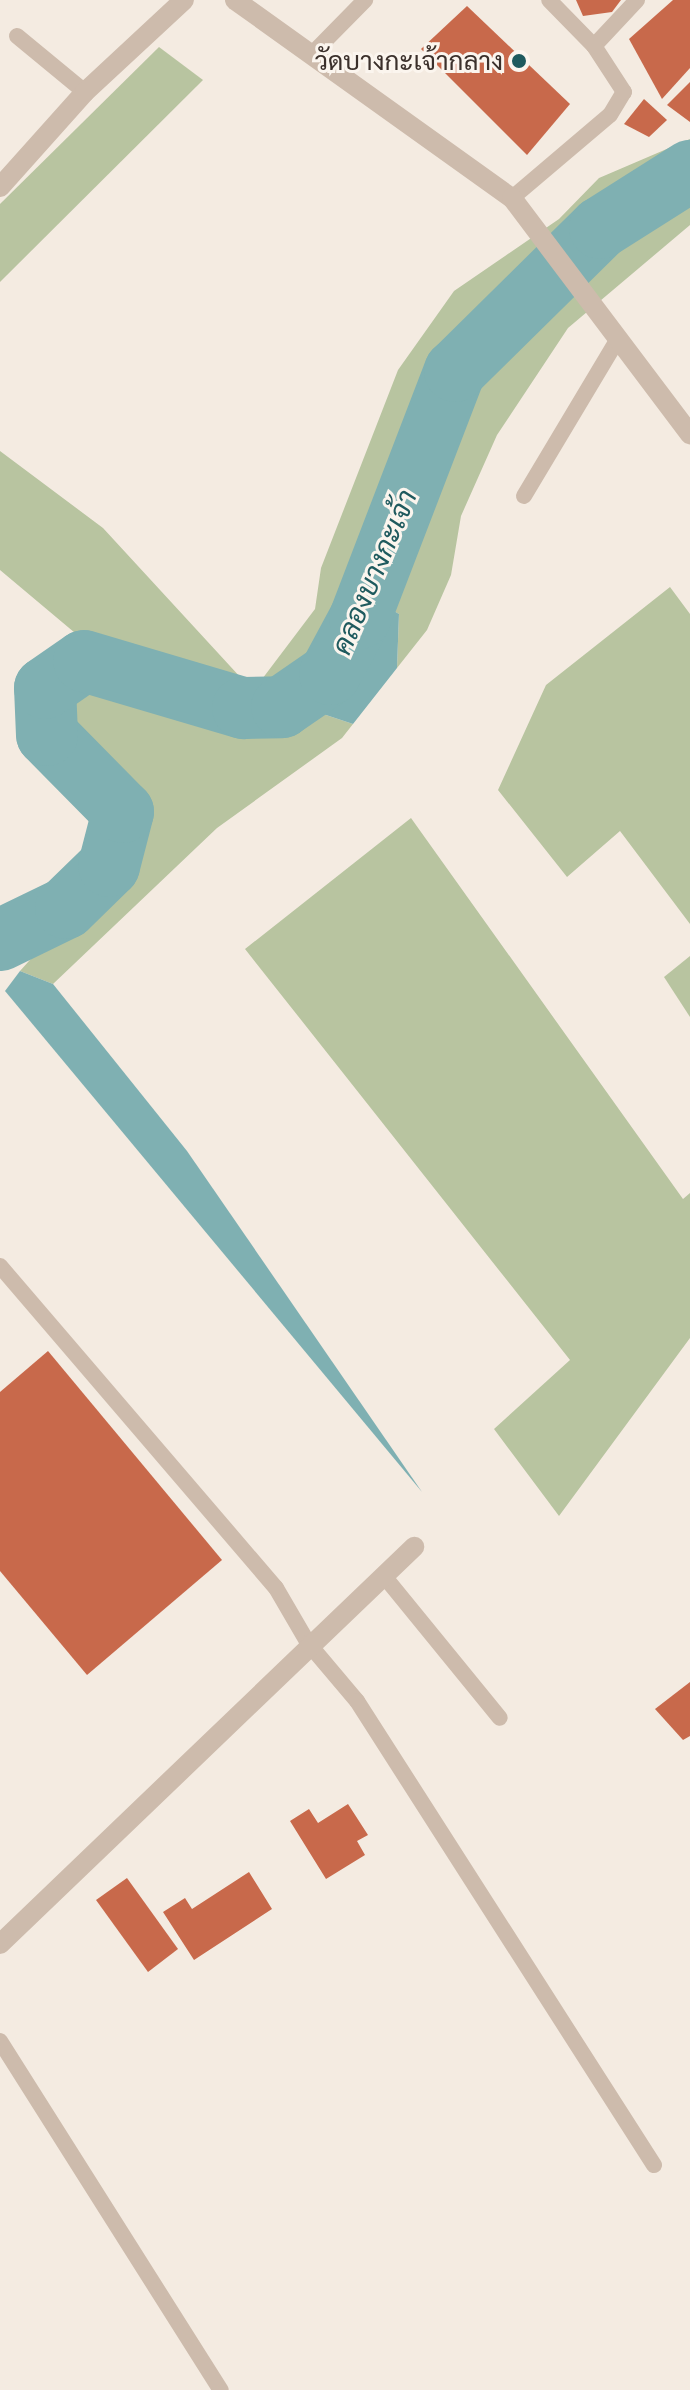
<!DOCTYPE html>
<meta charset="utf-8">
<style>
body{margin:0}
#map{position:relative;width:690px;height:2390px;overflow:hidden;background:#f4ebe1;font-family:"Golos Text",Sarabun,sans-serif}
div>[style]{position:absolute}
.green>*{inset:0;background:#b8c4a0}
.water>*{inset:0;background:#7fb0b2}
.river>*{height:62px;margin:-31px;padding:0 31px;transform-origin:31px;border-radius:31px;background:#7fb0b2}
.building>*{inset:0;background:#c8694b}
.lane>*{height:16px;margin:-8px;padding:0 8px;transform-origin:8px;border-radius:8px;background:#cdbbac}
.street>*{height:20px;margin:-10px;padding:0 10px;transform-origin:10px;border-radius:10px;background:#cdbbac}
.dots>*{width:22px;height:22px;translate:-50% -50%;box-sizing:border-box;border:4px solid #fbf5ee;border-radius:50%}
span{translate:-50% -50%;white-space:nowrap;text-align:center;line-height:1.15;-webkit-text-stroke:6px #fbf5ee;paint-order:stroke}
.poi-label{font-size:26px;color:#3b302b}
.right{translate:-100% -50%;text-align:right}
.water-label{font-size:28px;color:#1f5a5e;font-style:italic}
</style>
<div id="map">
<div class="green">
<div style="clip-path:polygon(159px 47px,203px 80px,0 282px,0 204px)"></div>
<div style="clip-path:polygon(690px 139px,690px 225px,568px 328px,497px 435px,461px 516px,451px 575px,427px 630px,397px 668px,399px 614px,356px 590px,334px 643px,281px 700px,353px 724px,342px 738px,217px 828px,53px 984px,20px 971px,134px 844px,145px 807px,75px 737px,62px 707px,92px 678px,81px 638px,0 570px,0 451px,103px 528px,253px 691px,315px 609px,321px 568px,398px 370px,454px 291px,559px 219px,599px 178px)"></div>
<div style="clip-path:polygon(670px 587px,690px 614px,690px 924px,620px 831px,567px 877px,498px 790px,546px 685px)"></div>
<div style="clip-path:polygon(411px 818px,683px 1199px,690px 1193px,690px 1338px,559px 1516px,494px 1429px,570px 1360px,245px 949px)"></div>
<div style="clip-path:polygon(690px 956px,690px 1017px,664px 977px)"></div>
</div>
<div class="water">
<div style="clip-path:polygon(356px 589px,399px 614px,397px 668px,353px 724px,281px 700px,334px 643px)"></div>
<div style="clip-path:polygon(20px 971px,53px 984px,187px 1151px,422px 1492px,5px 991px)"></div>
</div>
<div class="river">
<div style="left:0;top:940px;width:73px;rotate:-25.9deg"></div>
<div style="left:66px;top:908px;width:60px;rotate:-44.3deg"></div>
<div style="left:109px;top:866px;width:56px;rotate:-75.5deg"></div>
<div style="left:123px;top:812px;width:108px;rotate:-134.6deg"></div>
<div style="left:47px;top:735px;width:47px;rotate:-92.4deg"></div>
<div style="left:45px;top:688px;width:47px;rotate:-34.7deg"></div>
<div style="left:84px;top:661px;width:166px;rotate:16.5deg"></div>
<div style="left:243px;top:708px;width:39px;rotate:-1deg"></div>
<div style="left:282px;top:707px;width:58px;rotate:-34.5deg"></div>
<div style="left:330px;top:674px;width:64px;rotate:-61.8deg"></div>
<div style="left:360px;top:618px;width:265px;rotate:-69deg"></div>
<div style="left:455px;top:371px;width:204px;rotate:-44.6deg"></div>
<div style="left:600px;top:228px;width:107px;rotate:-32.3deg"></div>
</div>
<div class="building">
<div style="clip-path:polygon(576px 0,621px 0,612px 12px,583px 16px)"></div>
<div style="clip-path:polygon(673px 0,690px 0,690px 68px,662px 99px,629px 39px)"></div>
<div style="clip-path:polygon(467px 6px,570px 104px,527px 155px,421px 49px)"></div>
<div style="clip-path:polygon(690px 82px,690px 122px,667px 105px)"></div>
<div style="clip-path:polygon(644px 99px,667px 120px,649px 137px,624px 124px)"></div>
<div style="clip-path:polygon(48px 1351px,222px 1560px,87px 1675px,0 1571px,0 1392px)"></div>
<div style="clip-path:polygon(690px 1682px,690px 1736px,683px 1740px,655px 1709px)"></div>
<div style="clip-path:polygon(348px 1804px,368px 1835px,357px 1841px,365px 1855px,326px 1879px,290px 1821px,309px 1809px,318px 1823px)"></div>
<div style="clip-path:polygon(249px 1872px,272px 1909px,194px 1960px,163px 1912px,185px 1898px,192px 1909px)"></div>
<div style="clip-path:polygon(127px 1878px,178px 1949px,148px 1972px,96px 1900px)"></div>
</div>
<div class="lane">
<div style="left:17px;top:36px;width:88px;rotate:39.5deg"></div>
<div style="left:594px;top:46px;width:63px;rotate:-46.9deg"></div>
<div style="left:312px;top:54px;width:76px;rotate:-45.5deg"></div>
<div style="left:512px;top:198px;width:128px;rotate:-40.3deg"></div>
<div style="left:610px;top:115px;width:27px;rotate:-59deg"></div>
<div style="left:624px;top:92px;width:55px;rotate:-123.1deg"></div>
<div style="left:594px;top:46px;width:64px;rotate:-134.4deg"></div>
<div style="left:524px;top:496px;width:183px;rotate:-59.1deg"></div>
<div style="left:0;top:1266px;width:424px;rotate:49.4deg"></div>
<div style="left:276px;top:1588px;width:64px;rotate:59.8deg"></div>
<div style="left:308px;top:1643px;width:76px;rotate:49.8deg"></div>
<div style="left:357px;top:1701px;width:551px;rotate:57.38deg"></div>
<div style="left:384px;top:1576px;width:183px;rotate:50.8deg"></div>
<div style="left:0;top:2041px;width:413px;rotate:57.7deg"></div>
</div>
<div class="street">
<div style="left:235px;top:0;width:340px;rotate:35.6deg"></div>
<div style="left:512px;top:198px;width:296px;rotate:53deg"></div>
<div style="left:0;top:187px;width:127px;rotate:-48.2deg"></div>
<div style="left:85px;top:92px;width:135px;rotate:-42.9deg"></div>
<div style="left:0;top:1944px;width:574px;rotate:-43.8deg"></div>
</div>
<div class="dots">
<div style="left:519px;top:61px;background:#1f5a5e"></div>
</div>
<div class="poi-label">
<span class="right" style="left:503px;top:61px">วัดบางกะเจ้ากลาง</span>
</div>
<div class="water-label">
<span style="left:374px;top:572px;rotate:-67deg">คลองบางกะเจ้า</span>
</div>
</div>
